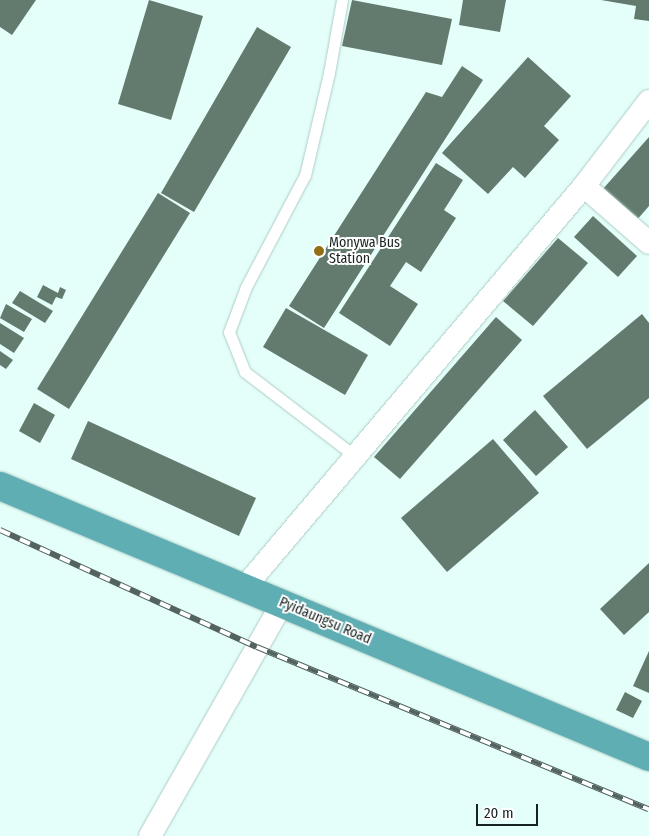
<!DOCTYPE html>
<style>
body{margin:0}
#map{position:relative;width:649px;height:836px;overflow:hidden;background:#e4fef9;font-family:"Fira Sans Condensed",sans-serif}
div>[style]{position:absolute}
.building>*{inset:0;background:#627b6e}
.roads{filter:drop-shadow(0 0 1px #adccc6) drop-shadow(0 0 1px #adccc6)}
.service>*{height:11px;margin:-5.5px;padding:0 5.5px;transform-origin:5.5px;border-radius:5.5px;background:#fff}
.minor>*{height:22px;margin:-11px;padding:0 11px;transform-origin:11px;border-radius:11px;background:#fff}
.trunk>*{height:28px;margin:-14px;padding:0 14px;transform-origin:14px;border-radius:14px;background:#5faeb4}
.rail>*{height:5.5px;margin-top:-2.75px;transform-origin:0;background:repeating-linear-gradient(90deg,#fff 0 11px,#536360 0 22px);box-sizing:border-box;border-block:1px solid #536360}
.dots>*{width:14px;height:14px;translate:-50% -50%;box-sizing:border-box;border:2px solid #fff;border-radius:50%}
span{translate:-50% -50%;white-space:nowrap;text-align:center;line-height:1.15;-webkit-text-stroke:4px #fff;paint-order:stroke}
.poi-label{font-size:14px;color:#172321}
.left{translate:0 -50%;text-align:left}
.street-label{font-size:14px;color:#172321}
.scale{position:absolute;left:476px;top:804px;width:62px;height:22px;box-sizing:border-box;border:2px solid #172321;border-top:0;padding-left:6px;font-size:15px;line-height:18px;white-space:nowrap;color:#172321;-webkit-text-stroke:4px #fff;paint-order:stroke}
</style>
<div id="map">
<div class="building">
<div style="clip-path:polygon(0 0,36px 0,12px 35px,0 27px)"></div>
<div style="clip-path:polygon(149px 0,203px 16px,171px 120px,118px 104px)"></div>
<div style="clip-path:polygon(352px 0,452px 19px,442px 65px,342px 46px)"></div>
<div style="clip-path:polygon(463px 0,506px 0,500px 32px,459px 25px)"></div>
<div style="clip-path:polygon(601px 0,649px 0,649px 21px,634px 19px,636px 6px)"></div>
<div style="clip-path:polygon(257px 27px,291px 47px,194px 212px,161px 193px)"></div>
<div style="clip-path:polygon(528px 57px,571px 96px,544px 126px,559px 140px,525px 178px,513px 167px,488px 194px,442px 153px)"></div>
<div style="clip-path:polygon(462px 66px,483px 80px,324px 328px,289px 306px,426px 92px,442px 97px)"></div>
<div style="clip-path:polygon(649px 137px,649px 206px,636px 221px,602px 190px)"></div>
<div style="clip-path:polygon(436px 163px,463px 180px,444px 210px,456px 218px,421px 272px,406px 262px,390px 286px,418px 304px,390px 346px,339px 313px)"></div>
<div style="clip-path:polygon(158px 193px,190px 213px,69px 409px,37px 389px)"></div>
<div style="clip-path:polygon(593px 216px,637px 256px,618px 277px,574px 237px)"></div>
<div style="clip-path:polygon(558px 238px,588px 263px,533px 326px,503px 301px)"></div>
<div style="clip-path:polygon(43px 285px,58px 293px,60px 287px,66px 290px,62px 299px,56px 297px,52px 305px,37px 297px)"></div>
<div style="clip-path:polygon(20px 291px,53px 311px,45px 323px,12px 303px)"></div>
<div style="clip-path:polygon(6px 304px,32px 319px,24px 332px,0 318px)"></div>
<div style="clip-path:polygon(286px 308px,368px 355px,345px 395px,263px 347px)"></div>
<div style="clip-path:polygon(642px 314px,649px 323px,649px 398px,587px 449px,543px 396px)"></div>
<div style="clip-path:polygon(496px 317px,522px 340px,400px 479px,374px 457px)"></div>
<div style="clip-path:polygon(0 323px,24px 338px,14px 353px,0 344px)"></div>
<div style="clip-path:polygon(0 351px,13px 360px,6px 369px,0 365px)"></div>
<div style="clip-path:polygon(34px 403px,55px 415px,40px 443px,19px 431px)"></div>
<div style="clip-path:polygon(535px 410px,568px 447px,536px 476px,503px 440px)"></div>
<div style="clip-path:polygon(88px 421px,256px 498px,239px 536px,71px 459px)"></div>
<div style="clip-path:polygon(493px 439px,539px 493px,447px 572px,401px 518px)"></div>
<div style="clip-path:polygon(649px 563px,649px 612px,624px 635px,600px 609px)"></div>
<div style="clip-path:polygon(649px 651px,649px 693px,633px 686px)"></div>
<div style="clip-path:polygon(625px 692px,642px 701px,633px 718px,616px 710px)"></div>
</div>
<div class="roads">
<div class="service">
<div style="left:342px;top:0;width:74px;rotate:100.1deg"></div>
<div style="left:329px;top:73px;width:105px;rotate:103.2deg"></div>
<div style="left:305px;top:175px;width:127px;rotate:117.8deg"></div>
<div style="left:246px;top:287px;width:48px;rotate:110.7deg"></div>
<div style="left:229px;top:332px;width:43px;rotate:68.2deg"></div>
<div style="left:245px;top:372px;width:138px;rotate:37.4deg"></div>
</div>
<div class="minor">
<div style="left:584px;top:186px;width:86px;rotate:41.2deg"></div>
<div style="left:244px;top:588px;width:527px;rotate:-49.78deg"></div>
<div style="left:584px;top:186px;width:107px;rotate:-52.6deg"></div>
<div style="left:150px;top:836px;width:267px;rotate:-60.4deg"></div>
</div>
<div class="trunk">
<div style="left:0;top:486px;width:703px;rotate:22.66deg"></div>
</div>
</div>
<div class="rail">
<div style="left:0;top:530px;width:282px;rotate:24.5deg"></div>
<div style="left:257px;top:647px;width:424px;rotate:22.5deg"></div>
</div>
<div class="dots">
<div style="left:319px;top:251px;background:#916f15"></div>
</div>
<div class="poi-label">
<span class="left" style="left:329px;top:251px">Monywa Bus<br>Station</span>
</div>
<div class="street-label">
<span style="left:325px;top:621px;rotate:23deg">Pyidaungsu Road</span>
</div>
<div class="scale">20 m</div>
</div>
